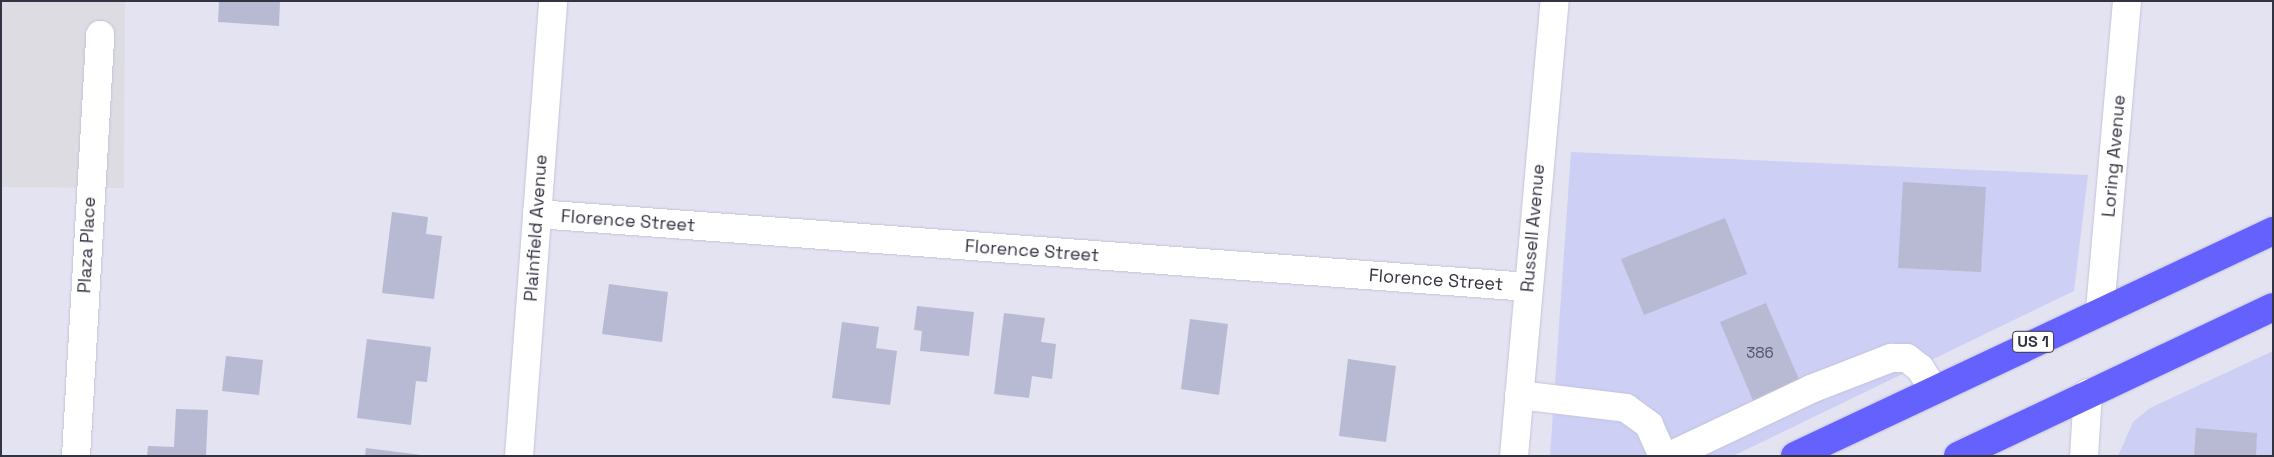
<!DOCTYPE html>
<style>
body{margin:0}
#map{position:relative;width:2274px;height:457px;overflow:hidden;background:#e4e3f2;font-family:"Space Grotesk",sans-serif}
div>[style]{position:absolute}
.commercial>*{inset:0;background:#cdcff5}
.parking>*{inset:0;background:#dcdce2}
.building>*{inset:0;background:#b8b9d3}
.roads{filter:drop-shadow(0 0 1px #c3c3db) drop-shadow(0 0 1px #c3c3db)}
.minor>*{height:28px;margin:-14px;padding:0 14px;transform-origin:14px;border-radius:14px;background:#fff}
.highway>*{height:28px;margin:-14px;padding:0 14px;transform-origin:14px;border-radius:14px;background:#6461ff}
span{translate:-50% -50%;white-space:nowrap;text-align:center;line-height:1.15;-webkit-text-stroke:4px #fff;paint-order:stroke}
.number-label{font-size:15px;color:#545567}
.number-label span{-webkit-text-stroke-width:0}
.shield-label span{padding:1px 4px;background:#fff;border:1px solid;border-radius:4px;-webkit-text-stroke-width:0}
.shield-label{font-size:16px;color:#333443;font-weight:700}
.street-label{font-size:18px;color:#333443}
.frame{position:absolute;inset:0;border:2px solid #333443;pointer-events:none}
</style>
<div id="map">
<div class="commercial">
<div style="clip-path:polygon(1571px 152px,2088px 175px,2074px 291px,1733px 456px,1550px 456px)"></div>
<div style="clip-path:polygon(2273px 351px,2273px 456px,2118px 456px,2133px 422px,2150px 408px)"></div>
</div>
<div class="parking">
<div style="clip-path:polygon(1px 1px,125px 1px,124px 188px,1px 187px)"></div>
</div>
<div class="building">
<div style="clip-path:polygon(219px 1px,280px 1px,279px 26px,218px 22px)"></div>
<div style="clip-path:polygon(1903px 182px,1986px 187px,1981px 272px,1898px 268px)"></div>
<div style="clip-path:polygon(392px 212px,428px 217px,426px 234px,442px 236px,434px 299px,382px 293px)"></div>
<div style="clip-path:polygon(1725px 218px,1747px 274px,1644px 315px,1621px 259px)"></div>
<div style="clip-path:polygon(609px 284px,668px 292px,662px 342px,602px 334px)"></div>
<div style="clip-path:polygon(1766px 303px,1801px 384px,1754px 403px,1720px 322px)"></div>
<div style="clip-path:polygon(917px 306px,974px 312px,969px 356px,920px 351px,922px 331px,914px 330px)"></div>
<div style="clip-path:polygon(1004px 313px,1045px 318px,1041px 342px,1056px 344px,1052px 379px,1032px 376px,1029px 398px,994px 394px)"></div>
<div style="clip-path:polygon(1190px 319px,1228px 324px,1219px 395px,1181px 389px)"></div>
<div style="clip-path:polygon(842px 322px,879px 327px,876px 348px,897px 351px,890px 405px,832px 398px)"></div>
<div style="clip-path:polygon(367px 339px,431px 347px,427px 382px,416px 381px,411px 425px,357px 418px)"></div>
<div style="clip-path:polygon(226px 356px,263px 360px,259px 395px,222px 391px)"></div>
<div style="clip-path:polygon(1348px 359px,1396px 366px,1386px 442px,1339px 436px)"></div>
<div style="clip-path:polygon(176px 409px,208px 410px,206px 456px,147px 456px,148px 446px,174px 447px)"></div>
<div style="clip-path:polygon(2196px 428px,2257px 433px,2256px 456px,2194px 456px)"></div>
<div style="clip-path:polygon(366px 448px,421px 455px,421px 456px,365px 456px)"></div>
</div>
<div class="roads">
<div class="minor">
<div style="left:537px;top:214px;width:994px;rotate:4.21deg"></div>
<div style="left:2100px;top:310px;width:310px;rotate:-85deg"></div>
<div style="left:1519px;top:395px;width:108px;rotate:6.9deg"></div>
<div style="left:1626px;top:408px;width:29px;rotate:36deg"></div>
<div style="left:1649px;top:425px;width:34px;rotate:66deg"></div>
<div style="left:76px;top:456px;width:422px;rotate:-86.7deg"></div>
<div style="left:519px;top:456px;width:456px;rotate:-85.7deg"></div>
<div style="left:1514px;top:456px;width:457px;rotate:-84.9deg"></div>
<div style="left:1670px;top:456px;width:156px;rotate:-25.4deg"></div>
<div style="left:1811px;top:389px;width:86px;rotate:-21.2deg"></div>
<div style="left:1891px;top:358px;width:16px"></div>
<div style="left:1907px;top:358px;width:16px;rotate:38deg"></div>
<div style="left:1920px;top:368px;width:25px;rotate:58deg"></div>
<div style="left:2084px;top:456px;width:63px;rotate:-86.4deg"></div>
</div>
<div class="highway">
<div style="left:1795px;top:456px;width:528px;rotate:-25.21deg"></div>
<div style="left:1958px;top:456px;width:348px;rotate:-25.3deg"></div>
</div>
</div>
<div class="number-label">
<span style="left:1760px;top:353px">386</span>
</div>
<div class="shield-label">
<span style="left:2033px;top:342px">US 1</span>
</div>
<div class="street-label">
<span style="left:2114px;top:156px;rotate:-85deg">Loring Avenue</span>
<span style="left:628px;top:221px;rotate:4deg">Florence Street</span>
<span style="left:536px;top:228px;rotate:-86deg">Plainfield Avenue</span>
<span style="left:1533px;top:228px;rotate:-85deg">Russell Avenue</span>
<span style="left:87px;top:245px;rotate:-87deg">Plaza Place</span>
<span style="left:1032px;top:251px;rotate:4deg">Florence Street</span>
<span style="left:1436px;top:280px;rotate:4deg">Florence Street</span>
</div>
<div class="frame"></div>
</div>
